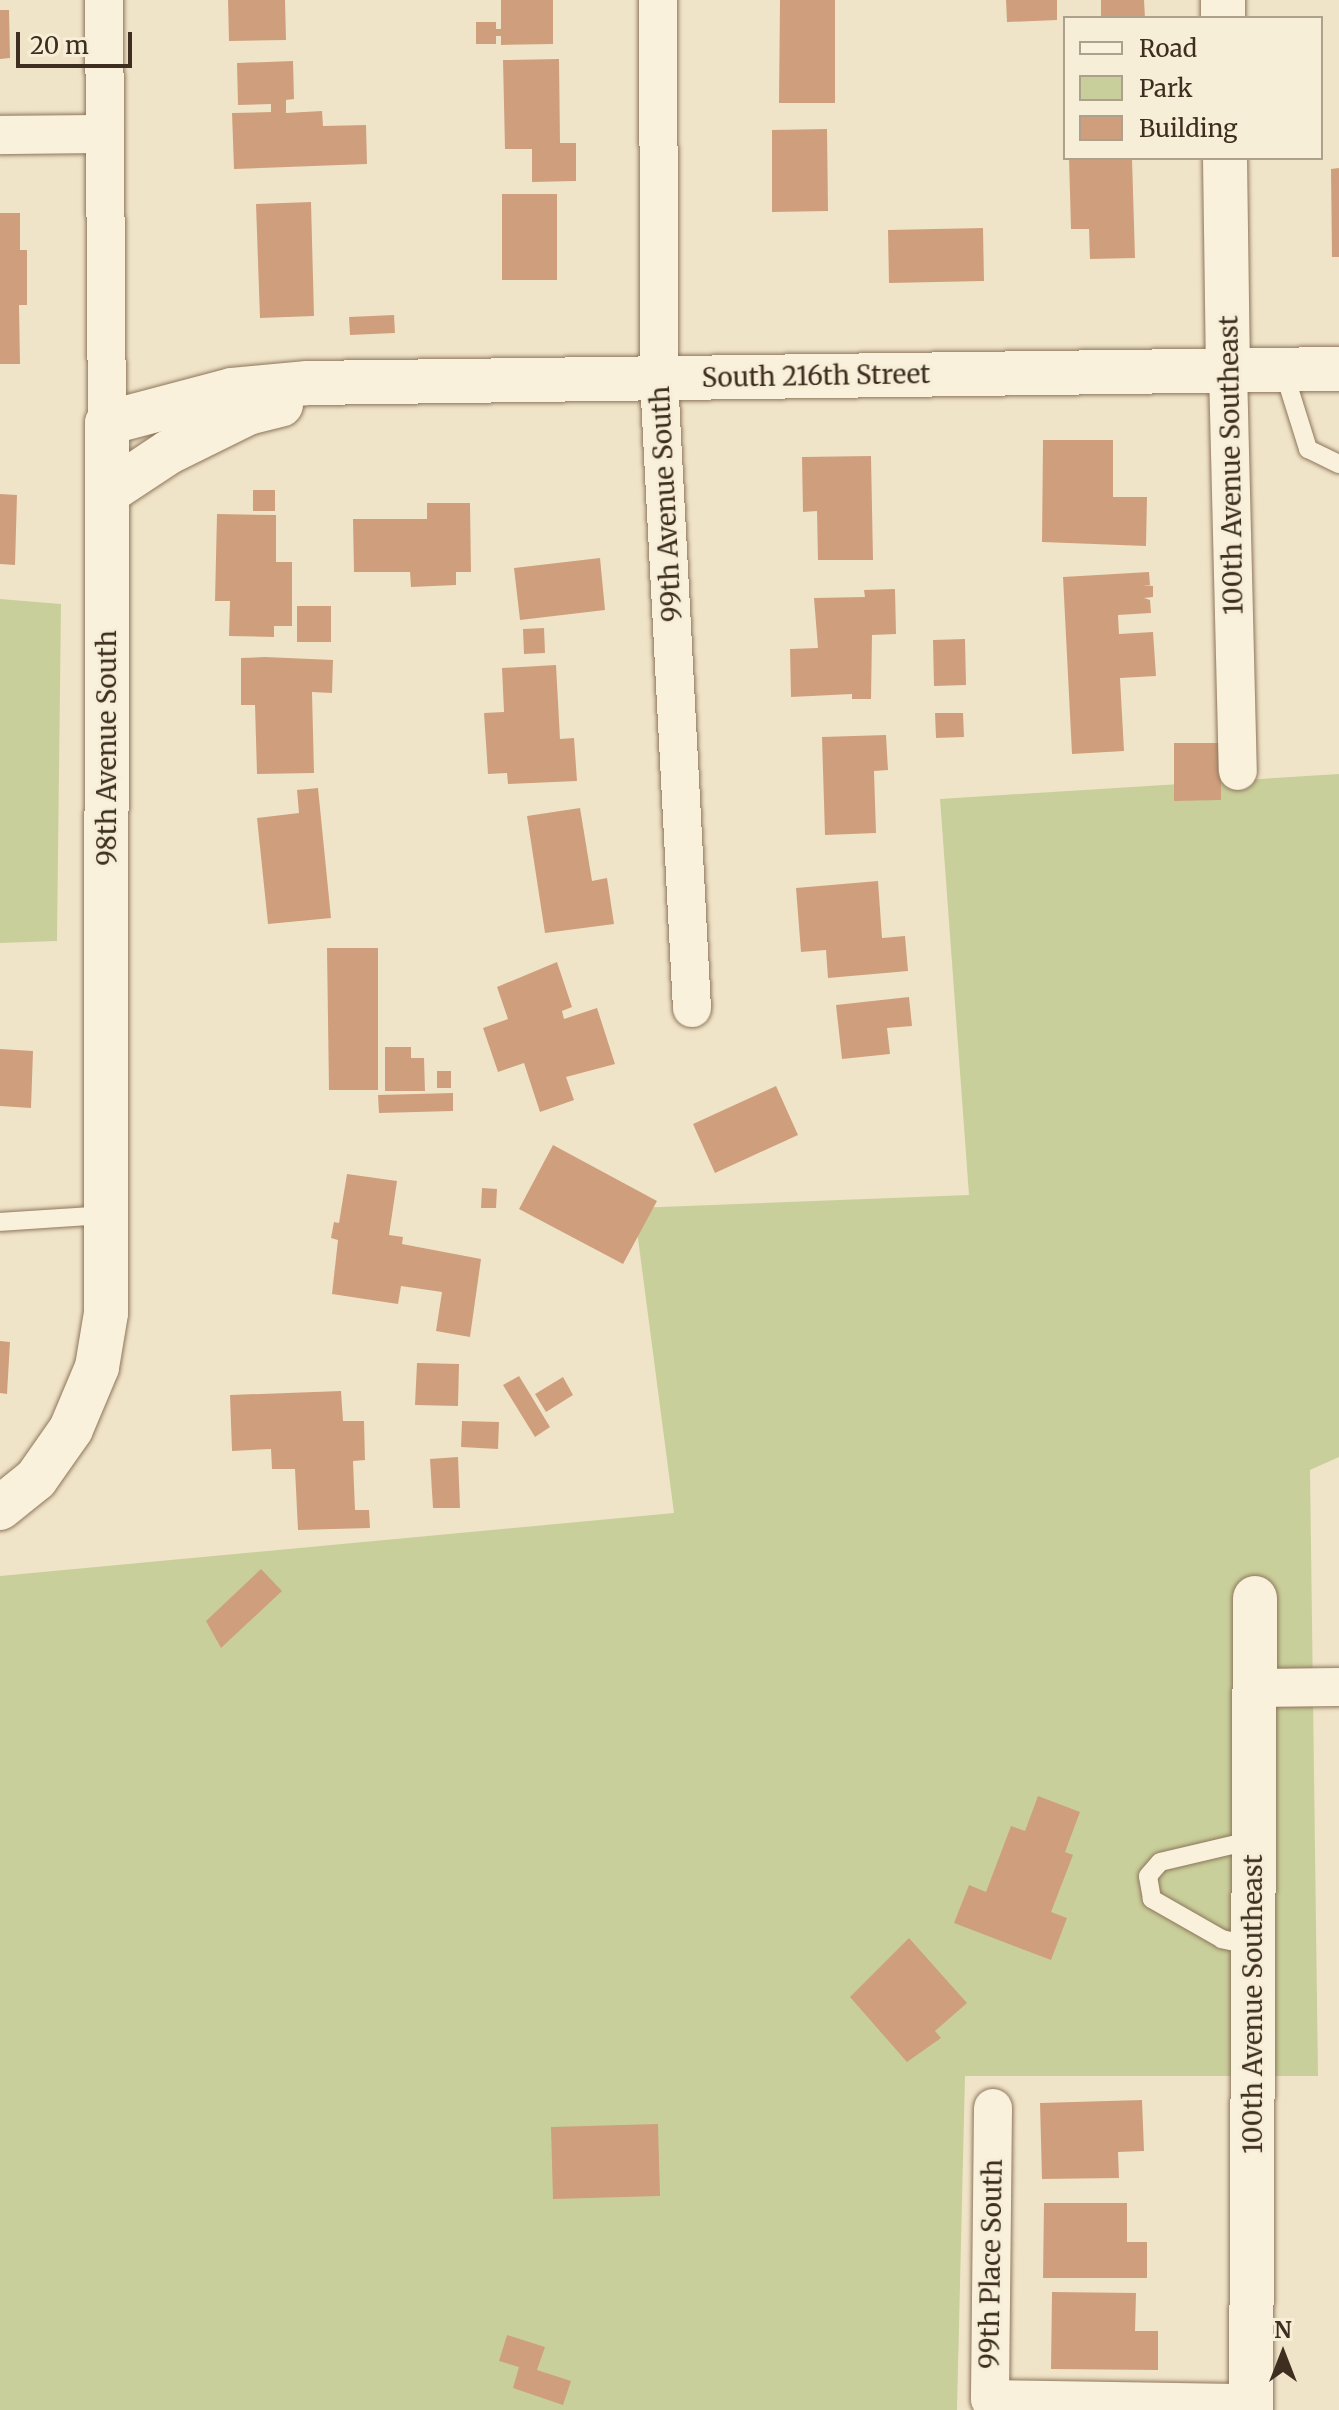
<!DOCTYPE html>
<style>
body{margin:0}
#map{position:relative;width:1339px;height:2410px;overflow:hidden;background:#f0e4c8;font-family:Merriweather,serif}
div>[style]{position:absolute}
.green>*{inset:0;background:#c9cf9b}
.building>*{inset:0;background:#cf9f7d}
.roads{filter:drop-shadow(0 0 2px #8d765c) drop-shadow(0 0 2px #8d765c)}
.service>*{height:18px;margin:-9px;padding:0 9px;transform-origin:9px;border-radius:9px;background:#faf1dc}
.minor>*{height:38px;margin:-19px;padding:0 19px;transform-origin:19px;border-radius:19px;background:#faf1dc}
.tertiary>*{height:44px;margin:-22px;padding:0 22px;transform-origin:22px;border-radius:22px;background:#faf1dc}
span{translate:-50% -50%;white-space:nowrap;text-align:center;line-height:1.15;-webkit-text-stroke:6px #f7eed8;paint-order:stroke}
.street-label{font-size:26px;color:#3d2e20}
.legend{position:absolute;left:1063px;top:16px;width:260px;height:144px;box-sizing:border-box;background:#f7eed8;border:2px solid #ada18e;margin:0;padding:10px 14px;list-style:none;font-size:24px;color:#3d2e20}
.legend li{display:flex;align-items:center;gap:16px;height:40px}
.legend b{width:40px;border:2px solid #ada18e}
.north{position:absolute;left:1243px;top:2314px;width:80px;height:80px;-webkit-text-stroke:6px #f7eed8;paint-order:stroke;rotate:0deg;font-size:22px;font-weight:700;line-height:32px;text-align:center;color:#3d2e20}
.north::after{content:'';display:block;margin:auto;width:28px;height:36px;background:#3d2e20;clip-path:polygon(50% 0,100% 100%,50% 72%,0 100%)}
.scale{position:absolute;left:16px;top:32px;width:116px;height:36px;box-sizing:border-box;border:4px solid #3d2e20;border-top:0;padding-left:10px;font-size:24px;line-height:28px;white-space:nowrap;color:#3d2e20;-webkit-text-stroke:6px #f7eed8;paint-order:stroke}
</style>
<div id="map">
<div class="green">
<div style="clip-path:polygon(0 599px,61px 604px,57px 941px,0 943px)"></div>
<div style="clip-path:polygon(1339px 774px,1339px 1457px,1310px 1470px,1318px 2076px,965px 2076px,957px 2410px,0 2410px,0 1576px,674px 1513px,634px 1208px,969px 1195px,940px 799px)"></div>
</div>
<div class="building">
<div style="clip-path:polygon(228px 0,285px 0,286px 40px,229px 41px)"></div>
<div style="clip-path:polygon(501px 0,553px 0,553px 44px,501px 45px,501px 36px,496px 36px,496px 44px,476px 44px,476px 22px,496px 22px,496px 29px,501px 29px)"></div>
<div style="clip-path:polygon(780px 0,835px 0,835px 103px,779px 103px)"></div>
<div style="clip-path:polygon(1006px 0,1057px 0,1057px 20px,1007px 22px)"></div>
<div style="clip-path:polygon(1101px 0,1144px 0,1145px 18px,1101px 18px)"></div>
<div style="clip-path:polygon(0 10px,9px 10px,10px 58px,0 59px)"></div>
<div style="clip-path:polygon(559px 59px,560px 143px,576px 143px,576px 181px,532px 182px,532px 149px,505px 149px,503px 60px)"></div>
<div style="clip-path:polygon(293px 61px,294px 99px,286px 100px,286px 113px,322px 111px,323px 126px,366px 125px,367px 164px,234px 169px,232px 113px,271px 112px,271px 104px,238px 105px,237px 63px)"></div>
<div style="clip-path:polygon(827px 129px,828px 211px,772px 212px,772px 130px)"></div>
<div style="clip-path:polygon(1069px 158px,1132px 158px,1135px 258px,1090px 259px,1089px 229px,1071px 229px)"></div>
<div style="clip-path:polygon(1339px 168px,1339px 257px,1332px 257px,1331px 169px)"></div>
<div style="clip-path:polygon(502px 194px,557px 194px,557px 280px,502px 280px)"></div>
<div style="clip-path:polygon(311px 202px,314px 316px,260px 318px,256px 204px)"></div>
<div style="clip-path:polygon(0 213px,20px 213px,20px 250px,27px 250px,27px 305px,19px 305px,20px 364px,0 364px)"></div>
<div style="clip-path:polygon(983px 228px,984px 281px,889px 283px,888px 230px)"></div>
<div style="clip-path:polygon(394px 315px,395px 333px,350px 335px,349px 317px)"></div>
<div style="clip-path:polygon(1043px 440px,1113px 440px,1113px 497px,1147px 497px,1146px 546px,1042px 542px)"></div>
<div style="clip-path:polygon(871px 456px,873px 560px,818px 560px,817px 511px,803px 512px,802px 457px)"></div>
<div style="clip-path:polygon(253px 490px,275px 490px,275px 511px,253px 511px)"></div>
<div style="clip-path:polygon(0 494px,17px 495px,15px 565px,0 564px)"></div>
<div style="clip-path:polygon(427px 503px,470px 503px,471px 572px,456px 572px,456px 585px,411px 587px,410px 572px,354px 572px,353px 519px,427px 519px)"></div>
<div style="clip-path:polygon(217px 514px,276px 515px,276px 562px,292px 562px,292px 626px,274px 626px,274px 637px,229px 636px,230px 601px,215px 601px)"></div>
<div style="clip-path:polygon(600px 558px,605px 610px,520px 620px,514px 568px)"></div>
<div style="clip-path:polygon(1149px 572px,1150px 585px,1143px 585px,1153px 586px,1153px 597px,1144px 598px,1150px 600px,1151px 613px,1118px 615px,1119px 634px,1153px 632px,1156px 676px,1120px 678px,1124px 751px,1072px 754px,1063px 577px)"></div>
<div style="clip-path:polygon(895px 589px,896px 634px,872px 635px,871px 699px,852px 699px,852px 694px,791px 697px,790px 649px,818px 648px,814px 598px,865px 597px,864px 590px)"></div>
<div style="clip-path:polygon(297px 606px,331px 606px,331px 642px,297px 642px)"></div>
<div style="clip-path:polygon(544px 628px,545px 653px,524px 654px,523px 629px)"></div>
<div style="clip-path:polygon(965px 639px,966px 685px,934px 686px,933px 640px)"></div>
<div style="clip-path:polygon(265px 657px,333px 660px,332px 693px,312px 692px,314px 773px,257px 774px,255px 705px,241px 705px,241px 658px)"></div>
<div style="clip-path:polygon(556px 665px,560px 739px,574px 738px,577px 781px,508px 784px,507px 773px,488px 774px,484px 713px,504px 712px,502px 668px)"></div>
<div style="clip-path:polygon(935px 713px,963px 713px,964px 737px,936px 738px)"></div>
<div style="clip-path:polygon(886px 735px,888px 770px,874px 771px,876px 833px,825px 835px,822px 737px)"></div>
<div style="clip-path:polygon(1174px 743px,1221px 743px,1221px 800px,1174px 801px)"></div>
<div style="clip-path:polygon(318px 788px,331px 918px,268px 924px,257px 818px,299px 813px,297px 790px)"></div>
<div style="clip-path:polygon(580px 808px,592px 881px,607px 878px,614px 924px,545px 933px,527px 816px)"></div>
<div style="clip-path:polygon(878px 881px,882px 938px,905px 936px,908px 971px,828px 978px,826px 950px,801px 952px,796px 888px)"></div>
<div style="clip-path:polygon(327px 948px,378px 948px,378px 1090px,329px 1090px)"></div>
<div style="clip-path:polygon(557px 962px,572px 1007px,562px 1011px,564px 1019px,597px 1008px,615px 1064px,566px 1077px,574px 1100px,540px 1112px,524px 1063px,498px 1072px,483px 1028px,508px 1019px,497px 987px)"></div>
<div style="clip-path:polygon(909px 997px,912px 1026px,887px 1028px,890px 1054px,842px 1059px,836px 1005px)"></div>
<div style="clip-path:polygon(385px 1047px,411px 1047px,411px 1058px,424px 1058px,425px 1091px,385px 1091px)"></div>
<div style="clip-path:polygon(0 1049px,33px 1051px,31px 1108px,0 1106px)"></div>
<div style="clip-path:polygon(437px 1071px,451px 1071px,451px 1088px,437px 1088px)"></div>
<div style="clip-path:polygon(776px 1086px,798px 1135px,715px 1173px,693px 1124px)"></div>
<div style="clip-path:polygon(453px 1093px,453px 1111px,379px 1113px,378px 1095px)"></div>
<div style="clip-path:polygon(553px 1145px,657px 1201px,623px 1264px,519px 1209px)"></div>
<div style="clip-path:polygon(347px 1174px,397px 1181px,389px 1235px,403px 1237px,402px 1244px,481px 1259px,470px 1337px,436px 1331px,442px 1292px,401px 1286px,398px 1304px,332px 1294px,338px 1240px,331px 1238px,334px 1222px,339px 1223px)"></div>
<div style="clip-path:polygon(482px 1188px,497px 1189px,496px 1208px,481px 1208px)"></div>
<div style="clip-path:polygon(0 1341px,10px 1342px,7px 1394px,0 1393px)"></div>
<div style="clip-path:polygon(417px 1363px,459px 1364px,458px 1406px,415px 1405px)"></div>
<div style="clip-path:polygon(519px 1376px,550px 1427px,535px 1437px,503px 1385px)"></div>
<div style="clip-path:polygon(563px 1377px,573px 1395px,546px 1412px,535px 1394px)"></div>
<div style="clip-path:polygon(341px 1391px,343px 1421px,364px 1421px,365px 1460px,353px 1461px,355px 1510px,369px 1510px,370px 1528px,298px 1530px,295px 1469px,272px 1469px,271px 1449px,232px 1451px,230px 1395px)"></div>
<div style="clip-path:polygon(462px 1421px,499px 1422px,498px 1449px,461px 1447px)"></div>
<div style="clip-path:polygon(458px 1457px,460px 1508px,433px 1508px,430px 1459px)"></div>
<div style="clip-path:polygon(261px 1569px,282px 1591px,221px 1648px,206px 1621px)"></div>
<div style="clip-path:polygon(1038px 1796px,1080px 1812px,1065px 1852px,1073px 1855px,1051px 1912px,1067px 1918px,1051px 1960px,954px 1923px,969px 1885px,986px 1892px,1011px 1826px,1025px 1831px)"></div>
<div style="clip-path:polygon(909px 1938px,967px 2003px,935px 2031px,941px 2038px,907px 2062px,850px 1997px)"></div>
<div style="clip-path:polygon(1142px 2100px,1144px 2151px,1118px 2152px,1119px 2178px,1042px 2179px,1040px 2103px)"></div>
<div style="clip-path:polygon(658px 2124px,660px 2196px,553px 2199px,551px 2127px)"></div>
<div style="clip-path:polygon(1044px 2203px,1127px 2203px,1127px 2242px,1147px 2242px,1147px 2278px,1043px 2278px)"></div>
<div style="clip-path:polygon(1052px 2292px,1136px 2293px,1135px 2331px,1158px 2331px,1158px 2370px,1051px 2369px)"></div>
<div style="clip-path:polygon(507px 2335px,545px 2347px,537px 2370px,571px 2381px,563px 2405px,513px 2388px,519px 2367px,499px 2361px)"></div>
</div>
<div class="roads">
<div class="service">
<div style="left:1283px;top:369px;width:84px;rotate:72.6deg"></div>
<div style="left:1308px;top:449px;width:34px;rotate:26deg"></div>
<div style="left:0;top:1222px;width:106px;rotate:-3.8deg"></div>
<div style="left:1254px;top:1946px;width:33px;rotate:-168deg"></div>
<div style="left:1222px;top:1939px;width:81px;rotate:-150.3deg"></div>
<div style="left:1152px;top:1899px;width:23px;rotate:-100deg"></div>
<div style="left:1148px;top:1876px;width:18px;rotate:-49deg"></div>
<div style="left:1160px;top:1862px;width:97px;rotate:-13.2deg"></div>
</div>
<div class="minor">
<div style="left:104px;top:0;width:423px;rotate:89.6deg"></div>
<div style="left:658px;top:0;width:379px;rotate:89.8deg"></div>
<div style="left:659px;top:379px;width:630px;rotate:87deg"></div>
<div style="left:0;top:135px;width:104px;rotate:-0.6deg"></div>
<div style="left:1228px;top:370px;width:401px;rotate:88.6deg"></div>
<div style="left:1255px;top:1688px;width:84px;rotate:-0.7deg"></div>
<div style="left:993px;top:2108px;width:291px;rotate:90.6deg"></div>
<div style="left:990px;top:2399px;width:261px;rotate:0.9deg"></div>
</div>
<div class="tertiary">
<div style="left:1223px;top:0;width:18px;rotate:90deg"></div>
<div style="left:1225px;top:158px;width:212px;rotate:89.2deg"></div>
<div style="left:107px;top:493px;width:74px;rotate:-33.5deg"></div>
<div style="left:169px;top:452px;width:88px;rotate:-26.3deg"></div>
<div style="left:248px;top:413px;width:34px;rotate:-14deg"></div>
<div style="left:0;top:1508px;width:46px;rotate:-38.9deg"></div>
<div style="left:36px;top:1479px;width:61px;rotate:-55deg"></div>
<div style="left:71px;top:1429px;width:67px;rotate:-67.2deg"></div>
<div style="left:97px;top:1367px;width:55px;rotate:-80.5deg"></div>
<div style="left:106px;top:1313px;width:890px;rotate:-89.94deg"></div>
<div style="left:107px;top:423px;width:129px;rotate:-14.8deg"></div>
<div style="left:232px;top:390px;width:76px;rotate:-5.3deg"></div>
<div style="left:308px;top:383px;width:1031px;rotate:-0.78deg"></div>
<div style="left:1251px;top:2410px;width:812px;rotate:-89.72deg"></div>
</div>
</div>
<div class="street-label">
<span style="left:816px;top:376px;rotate:-1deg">South 216th Street</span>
<span style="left:1231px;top:465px;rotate:-91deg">100th Avenue Southeast</span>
<span style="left:666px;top:504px;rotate:-93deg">99th Avenue South</span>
<span style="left:107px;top:748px;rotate:-90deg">98th Avenue South</span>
<span style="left:1253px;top:2004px;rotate:-90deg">100th Avenue Southeast</span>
<span style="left:991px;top:2264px;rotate:-89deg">99th Place South</span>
</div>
<ul class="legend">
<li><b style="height:10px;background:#faf1dc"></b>Road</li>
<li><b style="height:22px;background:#c9cf9b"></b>Park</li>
<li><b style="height:22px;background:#cf9f7d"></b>Building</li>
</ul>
<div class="north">N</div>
<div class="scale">20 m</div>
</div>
